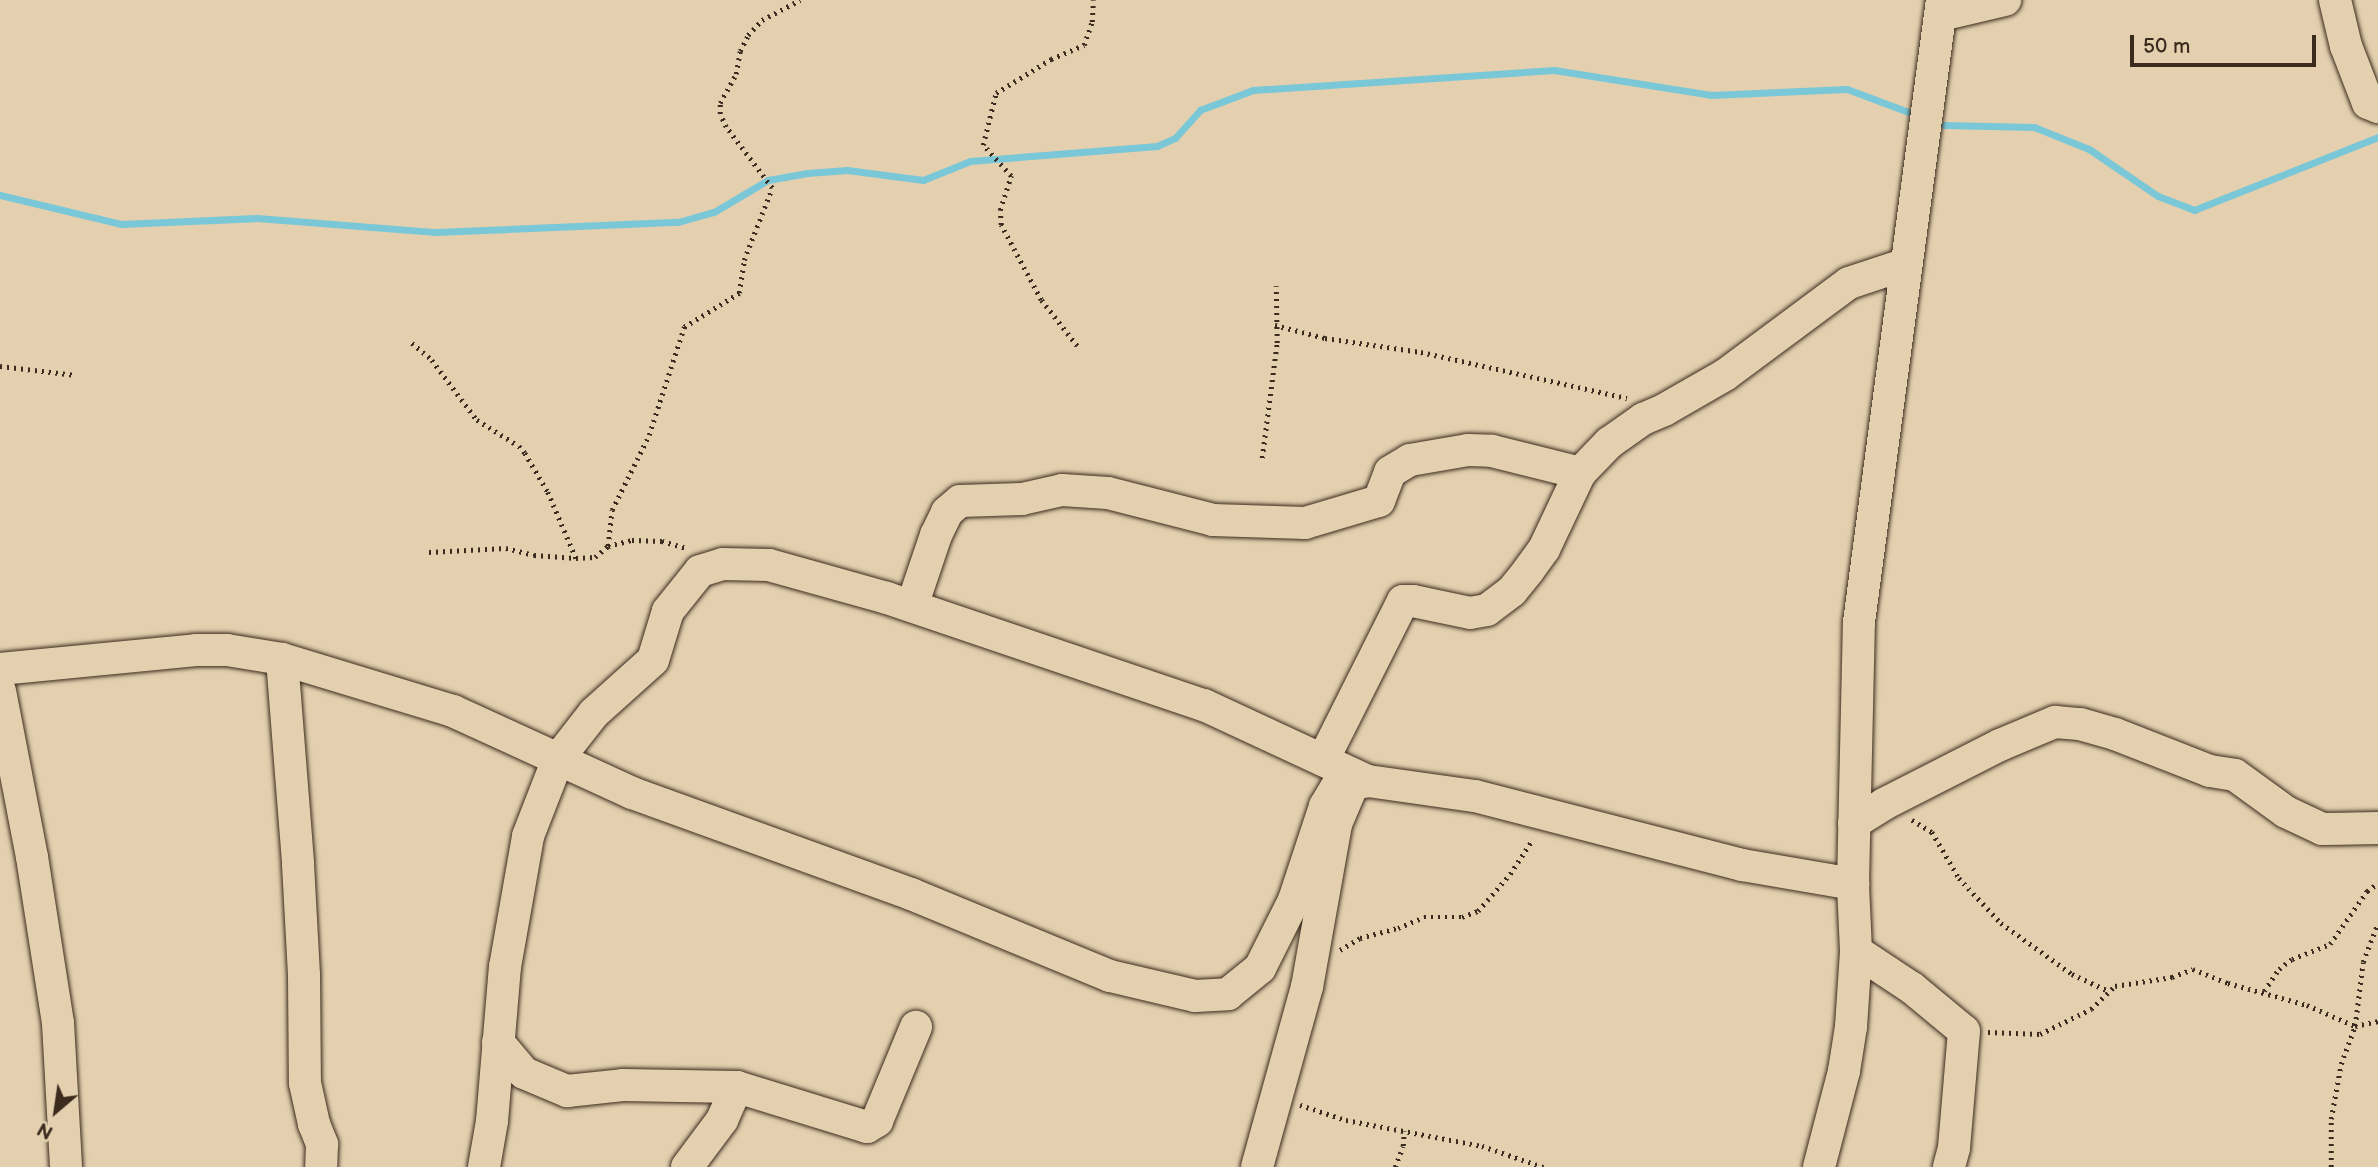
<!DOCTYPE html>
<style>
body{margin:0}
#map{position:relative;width:2378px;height:1167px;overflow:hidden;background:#e4d0af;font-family:"Balsamiq Sans",sans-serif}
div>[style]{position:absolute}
.stream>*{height:7px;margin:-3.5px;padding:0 3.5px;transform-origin:3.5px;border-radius:3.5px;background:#7ac8d7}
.path>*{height:4.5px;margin-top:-2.25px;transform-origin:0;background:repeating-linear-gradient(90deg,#3b2a1e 0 2px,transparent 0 7px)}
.roads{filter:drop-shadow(0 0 2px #3b2a1e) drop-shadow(0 0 2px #3b2a1e)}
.minor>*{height:32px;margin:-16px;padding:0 16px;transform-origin:16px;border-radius:16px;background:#e4d0af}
span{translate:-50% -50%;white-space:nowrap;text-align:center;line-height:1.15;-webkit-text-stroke:6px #e4d0af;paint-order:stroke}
.north{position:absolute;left:21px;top:1076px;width:70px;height:70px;-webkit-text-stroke:5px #e4d0af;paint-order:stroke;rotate:209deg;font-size:19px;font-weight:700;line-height:28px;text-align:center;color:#3b2a1e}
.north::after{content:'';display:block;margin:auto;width:24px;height:32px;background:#3b2a1e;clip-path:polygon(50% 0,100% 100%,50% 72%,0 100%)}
.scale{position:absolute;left:2130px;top:35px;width:186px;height:32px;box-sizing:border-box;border:4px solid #3b2a1e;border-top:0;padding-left:9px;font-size:21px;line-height:24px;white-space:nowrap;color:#3b2a1e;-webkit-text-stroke:5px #e4d0af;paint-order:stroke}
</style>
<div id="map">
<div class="stream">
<div style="left:1944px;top:125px;width:90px;rotate:1.3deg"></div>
<div style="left:2034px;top:127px;width:59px;rotate:21.8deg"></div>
<div style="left:2089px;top:149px;width:83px;rotate:34.3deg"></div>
<div style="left:2158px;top:196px;width:39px;rotate:21deg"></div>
<div style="left:2194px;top:210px;width:198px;rotate:-21.6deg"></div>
<div style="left:0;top:195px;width:124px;rotate:13.5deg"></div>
<div style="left:121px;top:224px;width:136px;rotate:-2.5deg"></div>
<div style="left:257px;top:218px;width:180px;rotate:4.5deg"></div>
<div style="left:436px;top:232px;width:242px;rotate:-2.4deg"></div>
<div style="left:678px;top:222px;width:37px;rotate:-16deg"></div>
<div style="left:714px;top:212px;width:63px;rotate:-30.7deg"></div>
<div style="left:768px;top:180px;width:40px;rotate:-10deg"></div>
<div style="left:807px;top:173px;width:40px;rotate:-4.3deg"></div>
<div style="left:847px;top:170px;width:77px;rotate:7.5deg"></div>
<div style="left:923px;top:180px;width:51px;rotate:-22deg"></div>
<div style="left:970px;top:161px;width:188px;rotate:-4.6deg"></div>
<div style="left:1157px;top:146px;width:20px;rotate:-24deg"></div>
<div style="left:1175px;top:138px;width:38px;rotate:-48deg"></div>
<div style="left:1200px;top:110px;width:57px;rotate:-20.7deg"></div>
<div style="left:1253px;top:90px;width:302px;rotate:-3.8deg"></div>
<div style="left:1554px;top:70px;width:159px;rotate:9deg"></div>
<div style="left:1711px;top:95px;width:136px;rotate:-2.5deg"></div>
<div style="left:1847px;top:89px;width:74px;rotate:20.6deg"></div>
</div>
<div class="path">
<div style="left:1275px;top:325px;width:52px;rotate:14.6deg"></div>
<div style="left:1325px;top:338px;width:97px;rotate:8.3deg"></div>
<div style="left:1421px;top:352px;width:211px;rotate:12.6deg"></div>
<div style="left:412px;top:343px;width:26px;rotate:40deg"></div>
<div style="left:432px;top:360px;width:75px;rotate:53.1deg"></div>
<div style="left:477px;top:420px;width:49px;rotate:31.8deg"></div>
<div style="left:519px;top:446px;width:9px;rotate:49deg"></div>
<div style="left:525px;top:453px;width:45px;rotate:59.5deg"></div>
<div style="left:548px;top:492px;width:72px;rotate:67deg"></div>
<div style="left:1077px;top:346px;width:58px;rotate:-128deg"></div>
<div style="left:1041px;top:300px;width:85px;rotate:-118.1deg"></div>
<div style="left:1001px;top:225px;width:15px;rotate:-94deg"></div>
<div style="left:1000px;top:210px;width:36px;rotate:-72deg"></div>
<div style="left:1011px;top:176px;width:42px;rotate:-132.1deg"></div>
<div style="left:983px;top:145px;width:54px;rotate:-76deg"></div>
<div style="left:996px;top:93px;width:65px;rotate:-31.7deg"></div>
<div style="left:1051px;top:59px;width:36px;rotate:-23deg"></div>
<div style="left:1084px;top:45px;width:24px;rotate:-71deg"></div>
<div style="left:1092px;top:22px;width:22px;rotate:-87deg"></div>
<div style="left:0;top:366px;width:76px;rotate:6.8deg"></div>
<div style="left:1262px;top:458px;width:116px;rotate:-82.6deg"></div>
<div style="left:1277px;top:343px;width:57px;rotate:-91deg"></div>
<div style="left:608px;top:546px;width:36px;rotate:-84deg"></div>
<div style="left:612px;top:510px;width:84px;rotate:-63.7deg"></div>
<div style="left:649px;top:435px;width:114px;rotate:-72deg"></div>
<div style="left:684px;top:327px;width:65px;rotate:-31.7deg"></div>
<div style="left:739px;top:293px;width:33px;rotate:-81deg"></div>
<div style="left:744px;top:260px;width:77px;rotate:-68.7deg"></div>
<div style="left:772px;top:188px;width:76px;rotate:-127deg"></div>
<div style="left:726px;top:127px;width:14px;rotate:-115deg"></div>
<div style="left:720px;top:114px;width:11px;rotate:-90deg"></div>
<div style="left:720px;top:103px;width:33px;rotate:-61deg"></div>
<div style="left:736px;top:74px;width:23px;rotate:-80deg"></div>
<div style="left:740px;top:51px;width:18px;rotate:-63deg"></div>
<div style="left:748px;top:35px;width:21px;rotate:-47deg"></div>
<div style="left:762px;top:20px;width:43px;rotate:-27.8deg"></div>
<div style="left:429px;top:552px;width:77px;rotate:-3deg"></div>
<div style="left:506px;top:548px;width:29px;rotate:14deg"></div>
<div style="left:534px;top:555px;width:42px;rotate:4.1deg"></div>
<div style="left:576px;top:558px;width:19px;rotate:-3deg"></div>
<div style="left:595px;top:557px;width:17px;rotate:-40deg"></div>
<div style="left:608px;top:546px;width:25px;rotate:-14deg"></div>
<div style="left:632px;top:540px;width:30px;rotate:2deg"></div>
<div style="left:662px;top:541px;width:26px;rotate:16deg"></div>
<div style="left:1912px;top:820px;width:23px;rotate:31deg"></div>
<div style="left:1932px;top:832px;width:53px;rotate:59.6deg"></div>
<div style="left:1959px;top:878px;width:62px;rotate:47deg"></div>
<div style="left:2001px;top:923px;width:87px;rotate:35.7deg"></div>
<div style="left:2072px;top:974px;width:40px;rotate:25deg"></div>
<div style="left:1340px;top:950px;width:23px;rotate:-31deg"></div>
<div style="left:1360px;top:938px;width:39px;rotate:-15deg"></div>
<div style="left:1398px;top:928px;width:28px;rotate:-23deg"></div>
<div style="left:1424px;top:917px;width:38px"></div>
<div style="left:1462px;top:917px;width:17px;rotate:-21deg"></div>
<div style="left:1478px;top:911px;width:49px;rotate:-49.1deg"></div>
<div style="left:1510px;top:874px;width:42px;rotate:-56.7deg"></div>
<div style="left:2264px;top:991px;width:27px;rotate:-56deg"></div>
<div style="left:2279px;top:969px;width:16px;rotate:-38deg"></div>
<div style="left:2292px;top:959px;width:41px;rotate:-21.5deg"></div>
<div style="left:2330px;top:944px;width:65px;rotate:-55.1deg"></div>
<div style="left:2367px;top:891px;width:14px;rotate:-36deg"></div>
<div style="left:1988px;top:1032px;width:52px;rotate:2.2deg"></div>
<div style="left:2040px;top:1034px;width:57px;rotate:-26.1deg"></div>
<div style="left:2091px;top:1009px;width:33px;rotate:-44deg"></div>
<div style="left:2115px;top:986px;width:58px;rotate:-9deg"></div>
<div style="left:2172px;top:977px;width:22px;rotate:-21deg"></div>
<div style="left:2193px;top:969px;width:38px;rotate:22deg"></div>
<div style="left:2228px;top:983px;width:82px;rotate:15.6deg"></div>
<div style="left:2307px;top:1005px;width:52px;rotate:23.6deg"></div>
<div style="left:2355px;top:1026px;width:24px;rotate:-12deg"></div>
<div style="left:1300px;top:1105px;width:48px;rotate:18.1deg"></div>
<div style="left:1346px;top:1120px;width:138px;rotate:10.8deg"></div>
<div style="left:1482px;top:1146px;width:65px;rotate:19deg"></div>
<div style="left:1395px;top:1167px;width:22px;rotate:-69deg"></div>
<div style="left:1403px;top:1146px;width:15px;rotate:-86deg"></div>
<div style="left:2331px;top:1167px;width:48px;rotate:-90deg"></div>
<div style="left:2331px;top:1119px;width:56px;rotate:-79.7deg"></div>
<div style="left:2341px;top:1064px;width:40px;rotate:-69.8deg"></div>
<div style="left:2355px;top:1026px;width:64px;rotate:-82.9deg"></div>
<div style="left:2363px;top:962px;width:42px;rotate:-69deg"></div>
</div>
<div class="roads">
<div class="minor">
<div style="left:2335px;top:0;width:47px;rotate:76.6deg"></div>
<div style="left:2346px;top:46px;width:61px;rotate:68.9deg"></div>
<div style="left:2368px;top:103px;width:11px;rotate:22deg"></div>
<div style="left:1941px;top:15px;width:66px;rotate:-13.2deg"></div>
<div style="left:912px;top:606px;width:75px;rotate:-71.3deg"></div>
<div style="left:936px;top:535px;width:25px;rotate:-64deg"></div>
<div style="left:947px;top:512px;width:17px;rotate:-40deg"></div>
<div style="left:960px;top:501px;width:62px;rotate:-1.8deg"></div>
<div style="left:1022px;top:499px;width:41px;rotate:-12.7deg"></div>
<div style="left:1062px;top:490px;width:46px;rotate:3.7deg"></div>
<div style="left:1108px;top:493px;width:108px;rotate:14.4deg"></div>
<div style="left:1213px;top:520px;width:92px;rotate:1.9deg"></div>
<div style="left:1305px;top:523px;width:77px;rotate:-16.6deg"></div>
<div style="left:1379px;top:501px;width:31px;rotate:-69deg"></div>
<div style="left:1390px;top:472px;width:23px;rotate:-31deg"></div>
<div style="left:1410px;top:460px;width:59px;rotate:-9.8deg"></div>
<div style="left:1468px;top:450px;width:24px;rotate:2deg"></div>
<div style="left:1492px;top:451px;width:91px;rotate:14deg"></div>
<div style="left:282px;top:659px;width:206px;rotate:85.5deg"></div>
<div style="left:298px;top:864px;width:112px;rotate:86.9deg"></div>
<div style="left:304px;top:976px;width:107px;rotate:89.5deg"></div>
<div style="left:305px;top:1083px;width:42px;rotate:77.6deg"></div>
<div style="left:314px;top:1124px;width:22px;rotate:68deg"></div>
<div style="left:322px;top:1144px;width:23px;rotate:92deg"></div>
<div style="left:0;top:669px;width:197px;rotate:-5.5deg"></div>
<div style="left:196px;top:650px;width:31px"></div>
<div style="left:227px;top:650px;width:56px;rotate:9.3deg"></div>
<div style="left:282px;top:659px;width:179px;rotate:16.9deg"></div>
<div style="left:453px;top:711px;width:197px;rotate:24.6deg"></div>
<div style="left:632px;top:793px;width:297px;rotate:19.9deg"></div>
<div style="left:911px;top:894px;width:215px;rotate:22.4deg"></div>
<div style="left:1110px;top:976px;width:87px;rotate:13.2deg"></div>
<div style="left:1195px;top:996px;width:33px;rotate:-3deg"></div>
<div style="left:1228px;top:994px;width:41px;rotate:-39.1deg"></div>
<div style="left:1260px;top:968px;width:76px;rotate:-63.4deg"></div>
<div style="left:1294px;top:900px;width:99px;rotate:-71.7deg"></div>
<div style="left:1325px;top:806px;width:21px;rotate:-59deg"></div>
<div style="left:1336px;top:788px;width:17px;rotate:-13deg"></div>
<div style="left:0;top:691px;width:169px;rotate:79.1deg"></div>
<div style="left:32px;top:857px;width:168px;rotate:81.1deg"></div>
<div style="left:58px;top:1023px;width:144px;rotate:86.8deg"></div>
<div style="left:1323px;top:760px;width:178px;rotate:-63.3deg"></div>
<div style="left:1403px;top:601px;width:10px"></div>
<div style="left:1413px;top:601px;width:58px;rotate:11.9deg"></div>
<div style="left:1470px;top:613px;width:17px;rotate:-10deg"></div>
<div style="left:1487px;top:610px;width:31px;rotate:-37deg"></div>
<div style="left:1512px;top:591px;width:26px;rotate:-51deg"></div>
<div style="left:1528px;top:571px;width:27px;rotate:-54deg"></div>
<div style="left:1544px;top:549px;width:84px;rotate:-64.7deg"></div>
<div style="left:1580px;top:473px;width:42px;rotate:-46deg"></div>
<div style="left:1609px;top:443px;width:42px;rotate:-35.2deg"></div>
<div style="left:1643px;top:419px;width:23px;rotate:-23deg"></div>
<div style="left:1664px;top:410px;width:70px;rotate:-29.8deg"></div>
<div style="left:1725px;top:375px;width:154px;rotate:-36.6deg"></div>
<div style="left:1849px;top:283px;width:60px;rotate:-18.4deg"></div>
<div style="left:1854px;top:823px;width:36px;rotate:-32deg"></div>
<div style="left:1884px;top:804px;width:130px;rotate:-27deg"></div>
<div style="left:2000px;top:745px;width:60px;rotate:-22.7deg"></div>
<div style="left:2055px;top:722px;width:25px;rotate:5deg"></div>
<div style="left:2080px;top:724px;width:36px;rotate:16deg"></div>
<div style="left:2115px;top:734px;width:102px;rotate:21.3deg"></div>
<div style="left:2210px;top:771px;width:25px;rotate:9deg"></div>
<div style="left:2235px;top:775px;width:63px;rotate:36deg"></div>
<div style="left:2286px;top:812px;width:40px;rotate:25deg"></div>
<div style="left:2322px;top:829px;width:56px;rotate:-1deg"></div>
<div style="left:1856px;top:951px;width:67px;rotate:33.5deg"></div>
<div style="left:1912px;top:988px;width:67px;rotate:39.6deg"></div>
<div style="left:1964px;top:1031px;width:117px;rotate:94.9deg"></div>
<div style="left:1954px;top:1148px;width:20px;rotate:105deg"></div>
<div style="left:498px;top:1042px;width:40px;rotate:50deg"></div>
<div style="left:524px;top:1073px;width:47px;rotate:22.7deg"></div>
<div style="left:567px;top:1091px;width:56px;rotate:-6.1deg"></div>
<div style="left:623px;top:1085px;width:114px;rotate:1deg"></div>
<div style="left:737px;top:1087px;width:136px;rotate:17.1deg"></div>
<div style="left:867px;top:1127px;width:12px;rotate:-31deg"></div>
<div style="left:877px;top:1121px;width:102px;rotate:-67.5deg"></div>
<div style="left:484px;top:1167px;width:47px;rotate:-80.1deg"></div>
<div style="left:492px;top:1121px;width:155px;rotate:-85.2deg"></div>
<div style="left:505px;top:967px;width:133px;rotate:-80deg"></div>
<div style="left:528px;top:836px;width:83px;rotate:-68.7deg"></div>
<div style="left:558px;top:759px;width:58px;rotate:-52deg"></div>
<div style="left:594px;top:713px;width:79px;rotate:-41.9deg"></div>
<div style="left:653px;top:660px;width:51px;rotate:-73deg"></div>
<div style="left:668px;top:611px;width:51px;rotate:-51.3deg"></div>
<div style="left:700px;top:571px;width:24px;rotate:-17deg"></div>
<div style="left:723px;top:564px;width:46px;rotate:1.2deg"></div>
<div style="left:769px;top:565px;width:123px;rotate:15.6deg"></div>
<div style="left:887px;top:598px;width:335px;rotate:18.7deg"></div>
<div style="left:1204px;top:705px;width:181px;rotate:24.9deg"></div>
<div style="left:687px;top:1167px;width:59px;rotate:-53.3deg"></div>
<div style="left:722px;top:1120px;width:36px;rotate:-66deg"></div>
<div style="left:1257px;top:1167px;width:187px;rotate:-74.5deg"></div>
<div style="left:1307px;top:987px;width:166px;rotate:-79.9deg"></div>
<div style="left:1336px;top:824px;width:43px;rotate:-67deg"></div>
<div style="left:1353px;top:784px;width:15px;rotate:-11deg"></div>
<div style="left:1368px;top:781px;width:108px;rotate:8deg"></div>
<div style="left:1475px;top:796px;width:276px;rotate:14.5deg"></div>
<div style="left:1742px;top:865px;width:113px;rotate:9.7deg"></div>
<div style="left:1819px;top:1167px;width:99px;rotate:-75.4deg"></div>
<div style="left:1844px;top:1071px;width:45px;rotate:-81deg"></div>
<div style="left:1851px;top:1027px;width:76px;rotate:-86.2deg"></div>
<div style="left:1856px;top:951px;width:67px;rotate:-92.6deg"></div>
<div style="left:1853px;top:884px;width:262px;rotate:-88.7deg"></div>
<div style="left:1859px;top:622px;width:628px;rotate:-82.4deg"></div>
</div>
</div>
<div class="north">N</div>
<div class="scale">50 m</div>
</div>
